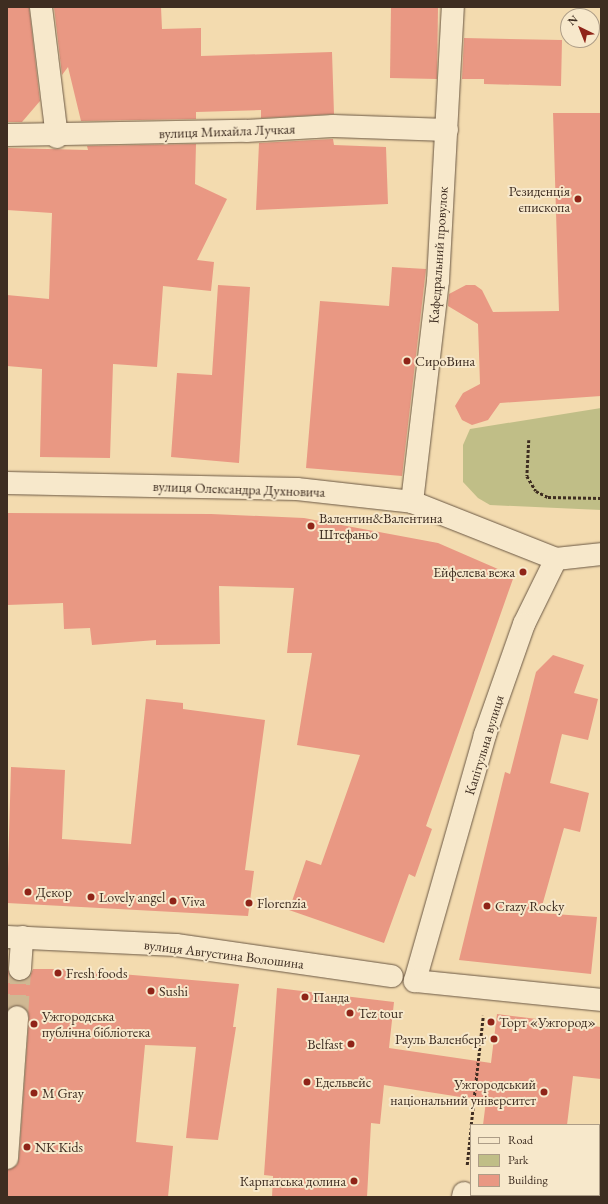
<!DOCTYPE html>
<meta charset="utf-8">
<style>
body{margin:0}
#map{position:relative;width:608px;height:1204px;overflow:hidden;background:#f3dbaf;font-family:"EB Garamond",serif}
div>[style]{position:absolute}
.green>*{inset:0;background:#c0be87}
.building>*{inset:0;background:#e99883}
.street-tunnel>*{height:22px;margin-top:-11px;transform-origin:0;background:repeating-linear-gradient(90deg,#cfb893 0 22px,transparent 0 33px)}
.path>*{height:2.5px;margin-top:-1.25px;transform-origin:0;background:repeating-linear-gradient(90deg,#3e2d21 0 3px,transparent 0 5px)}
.roads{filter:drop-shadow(0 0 1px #6b5844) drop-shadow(0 0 1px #6b5844)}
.street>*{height:22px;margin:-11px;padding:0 11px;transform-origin:11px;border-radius:11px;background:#f7e8cb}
.dots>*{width:11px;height:11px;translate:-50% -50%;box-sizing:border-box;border:2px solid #f7e8cb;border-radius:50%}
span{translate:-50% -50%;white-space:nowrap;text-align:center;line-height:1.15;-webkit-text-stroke:4px #f7e8cb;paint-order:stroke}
.street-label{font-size:14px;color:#3e2d21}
.poi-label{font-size:14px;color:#3e2d21}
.right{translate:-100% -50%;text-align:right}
.left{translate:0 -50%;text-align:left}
.frame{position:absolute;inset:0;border:8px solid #3e2d21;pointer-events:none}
.legend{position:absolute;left:470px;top:1124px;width:130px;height:72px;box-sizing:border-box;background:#f7e8cb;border:1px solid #ad9d87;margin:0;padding:5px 7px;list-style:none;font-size:12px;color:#3e2d21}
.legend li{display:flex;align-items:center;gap:8px;height:20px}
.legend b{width:20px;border:1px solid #ad9d87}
.north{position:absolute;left:560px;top:8px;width:40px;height:40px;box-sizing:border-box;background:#f7e8cb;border:1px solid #ad9d87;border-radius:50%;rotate:317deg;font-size:11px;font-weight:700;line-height:16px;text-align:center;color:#3e2d21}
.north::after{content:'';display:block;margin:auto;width:14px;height:18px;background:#8f2418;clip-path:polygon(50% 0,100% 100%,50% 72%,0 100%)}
</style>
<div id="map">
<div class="green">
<div style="clip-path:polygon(601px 408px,601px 510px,490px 505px,478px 498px,463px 482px,463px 445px,470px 429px)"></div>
</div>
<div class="building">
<div style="clip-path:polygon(7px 7px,29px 7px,40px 101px,22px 122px,7px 122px)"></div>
<div style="clip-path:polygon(54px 7px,161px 7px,162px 29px,201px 28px,201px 56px,332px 52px,334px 114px,261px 118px,261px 110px,196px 112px,196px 119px,81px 121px,68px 67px,62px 75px)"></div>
<div style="clip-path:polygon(391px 7px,438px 7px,437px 79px,390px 78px)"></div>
<div style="clip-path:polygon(464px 38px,562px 40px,561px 86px,484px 84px,484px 79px,462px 79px)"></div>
<div style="clip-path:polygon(553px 113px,601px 113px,601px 396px,500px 403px,488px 420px,472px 425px,462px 420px,455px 406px,463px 393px,480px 384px,478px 324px,448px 306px,449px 294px,466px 285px,475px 285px,482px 290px,493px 312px,559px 311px)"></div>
<div style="clip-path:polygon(333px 139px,334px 145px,386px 147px,388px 204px,256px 210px,259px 143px)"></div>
<div style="clip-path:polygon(196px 144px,195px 184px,227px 199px,197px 260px,214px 262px,211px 291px,163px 286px,157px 367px,113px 364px,110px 458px,40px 457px,42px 369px,7px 366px,7px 295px,49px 299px,52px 213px,7px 210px,7px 148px,88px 150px,87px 146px)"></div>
<div style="clip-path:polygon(392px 267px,426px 269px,402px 476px,306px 468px,320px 301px,389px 306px)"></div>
<div style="clip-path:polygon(218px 285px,250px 287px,239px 463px,171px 457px,177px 373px,212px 375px)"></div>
<div style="clip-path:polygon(7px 513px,211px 514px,304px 518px,438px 543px,514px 576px,426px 826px,432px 829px,415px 877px,409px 874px,384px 943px,289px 910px,306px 860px,321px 865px,360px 755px,297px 745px,312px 653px,287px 653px,294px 588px,219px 586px,220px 644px,156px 645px,156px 640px,92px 645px,90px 628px,64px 629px,63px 603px,7px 605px)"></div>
<div style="clip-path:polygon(553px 655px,584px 665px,574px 693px,598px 699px,588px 740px,562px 734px,550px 783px,589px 793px,580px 832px,564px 828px,540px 913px,597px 917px,591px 974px,459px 960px,505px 772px,510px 774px,536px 672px)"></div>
<div style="clip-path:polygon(146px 699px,183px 703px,183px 709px,265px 720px,245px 870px,254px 871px,248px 916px,7px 903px,11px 767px,65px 770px,62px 839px,131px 844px)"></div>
<div style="clip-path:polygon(7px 968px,13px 979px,19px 981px,30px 976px,33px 969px,62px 969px,239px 984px,233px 1027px,236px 1027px,218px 1140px,186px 1138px,196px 1047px,145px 1045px,136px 1142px,173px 1146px,168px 1197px,7px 1197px,7px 1170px,17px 1165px,19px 1159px,29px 1018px,24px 1006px,17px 1005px,7px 1010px)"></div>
<div style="clip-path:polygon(277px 988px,394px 1002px,389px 1048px,491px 1063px,497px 1014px,601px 1027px,601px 1079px,573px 1076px,567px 1125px,483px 1125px,486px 1101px,384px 1085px,380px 1124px,371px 1123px,367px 1197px,272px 1197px,273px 1176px,264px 1175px)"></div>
</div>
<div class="street-tunnel">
<div style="left:17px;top:1017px;width:48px;rotate:-86.4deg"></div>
</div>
<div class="path">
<div style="left:529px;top:440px;width:36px;rotate:93deg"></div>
<div style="left:527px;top:476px;width:17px;rotate:59deg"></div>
<div style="left:536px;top:491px;width:13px;rotate:27deg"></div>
<div style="left:548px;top:497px;width:53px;rotate:1.1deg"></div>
<div style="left:471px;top:1125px;width:110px;rotate:-83.7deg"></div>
<div style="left:467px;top:1165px;width:37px;rotate:-84deg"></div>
</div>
<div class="roads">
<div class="street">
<div style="left:41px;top:7px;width:131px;rotate:83deg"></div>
<div style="left:7px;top:135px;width:239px;rotate:-1deg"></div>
<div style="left:246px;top:131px;width:87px;rotate:-3.3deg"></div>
<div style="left:333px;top:126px;width:114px;rotate:2deg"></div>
<div style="left:7px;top:483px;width:290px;rotate:1.2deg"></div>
<div style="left:297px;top:489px;width:116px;rotate:6.4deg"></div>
<div style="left:412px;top:502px;width:155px;rotate:21.6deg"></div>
<div style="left:556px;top:559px;width:45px;rotate:-6.3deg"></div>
<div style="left:412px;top:502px;width:223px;rotate:-83.3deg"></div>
<div style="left:438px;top:281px;width:274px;rotate:-86.9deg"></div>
<div style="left:556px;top:559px;width:72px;rotate:116.2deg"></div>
<div style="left:524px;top:624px;width:118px;rotate:109.4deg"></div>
<div style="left:485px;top:735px;width:256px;rotate:105.9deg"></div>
<div style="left:415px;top:981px;width:187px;rotate:5.8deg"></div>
<div style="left:7px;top:937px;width:169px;rotate:2.7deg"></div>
<div style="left:176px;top:945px;width:218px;rotate:8.2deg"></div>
<div style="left:20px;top:969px;width:32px;rotate:-86deg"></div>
<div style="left:7px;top:1158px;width:141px;rotate:-85.9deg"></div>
<div style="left:463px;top:1197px;width:4px;rotate:-76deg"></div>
</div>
</div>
<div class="dots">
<div style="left:578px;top:199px;background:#8f2418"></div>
<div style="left:407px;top:361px;background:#8f2418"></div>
<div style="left:311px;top:526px;background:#8f2418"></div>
<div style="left:523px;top:572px;background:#8f2418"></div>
<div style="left:28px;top:892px;background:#8f2418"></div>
<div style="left:91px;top:897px;background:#8f2418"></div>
<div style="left:173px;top:901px;background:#8f2418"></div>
<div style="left:249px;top:903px;background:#8f2418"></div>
<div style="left:487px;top:906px;background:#8f2418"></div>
<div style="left:58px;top:973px;background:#8f2418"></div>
<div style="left:151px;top:991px;background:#8f2418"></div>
<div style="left:305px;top:997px;background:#8f2418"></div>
<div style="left:350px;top:1013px;background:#8f2418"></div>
<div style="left:491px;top:1022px;background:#8f2418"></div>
<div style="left:34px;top:1024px;background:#8f2418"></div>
<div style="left:494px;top:1039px;background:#8f2418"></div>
<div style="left:351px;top:1044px;background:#8f2418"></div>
<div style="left:307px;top:1082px;background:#8f2418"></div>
<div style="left:544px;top:1092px;background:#8f2418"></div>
<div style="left:34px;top:1093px;background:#8f2418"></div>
<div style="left:27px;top:1147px;background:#8f2418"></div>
<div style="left:354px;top:1181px;background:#8f2418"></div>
</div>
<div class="street-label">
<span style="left:227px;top:131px;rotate:-2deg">вулиця Михайла Лучкая</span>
<span style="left:438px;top:255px;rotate:-86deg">Кафедральний провулок</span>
<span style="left:239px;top:489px;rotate:2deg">вулиця Олександра Духновича</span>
<span style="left:484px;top:745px;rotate:-73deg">Капітульна вулиця</span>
<span style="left:224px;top:954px;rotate:7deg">вулиця Августина Волошина</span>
</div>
<div class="poi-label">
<span class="right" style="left:570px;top:199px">Резиденція<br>єпископа</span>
<span class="left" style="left:415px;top:361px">СироВина</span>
<span class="left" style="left:319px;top:526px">Валентин&amp;Валентина<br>Штефаньо</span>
<span class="right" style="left:515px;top:572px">Ейфелева вежа</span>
<span class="left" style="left:36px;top:892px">Декор</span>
<span class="left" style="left:99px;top:897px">Lovely angel</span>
<span class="left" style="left:181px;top:901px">Viva</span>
<span class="left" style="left:257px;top:903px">Florenzia</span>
<span class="left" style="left:495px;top:906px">Crazy Rocky</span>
<span class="left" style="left:66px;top:973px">Fresh foods</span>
<span class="left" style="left:159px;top:991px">Sushi</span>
<span class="left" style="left:313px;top:997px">Панда</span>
<span class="left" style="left:358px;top:1013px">Tez tour</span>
<span class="left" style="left:42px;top:1024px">Ужгородська<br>публічна бібліотека</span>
<span class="left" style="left:499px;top:1022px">Торт «Ужгород»</span>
<span class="right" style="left:486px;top:1039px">Рауль Валенберґ</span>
<span class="right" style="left:343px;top:1044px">Belfast</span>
<span class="left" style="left:315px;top:1082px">Едельвейс</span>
<span class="right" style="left:536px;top:1092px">Ужгородський<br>національний університет</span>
<span class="left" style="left:42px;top:1093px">M Gray</span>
<span class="left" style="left:35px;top:1147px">NK Kids</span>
<span class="right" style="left:346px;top:1181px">Карпатська долина</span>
</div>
<div class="frame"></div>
<ul class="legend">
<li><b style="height:5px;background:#f7e8cb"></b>Road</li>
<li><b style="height:11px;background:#c0be87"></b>Park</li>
<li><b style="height:11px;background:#e99883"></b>Building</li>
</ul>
<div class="north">N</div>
</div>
